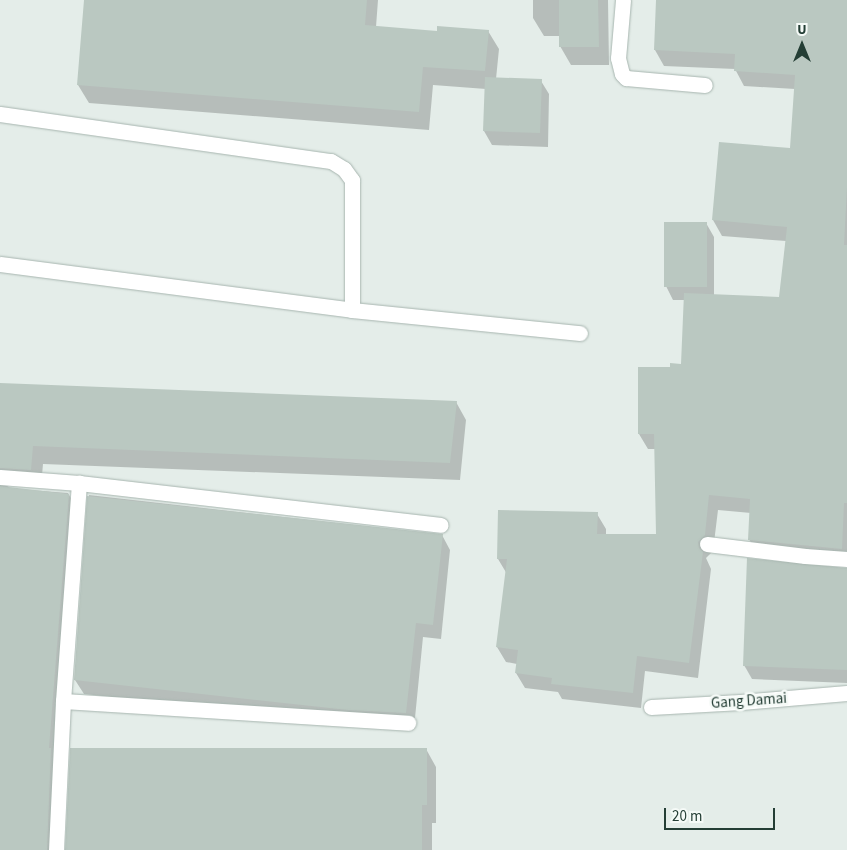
<!DOCTYPE html>
<style>
body{margin:0}
#map{position:relative;width:847px;height:850px;overflow:hidden;background:#e4ede9;font-family:"Source Sans 3",sans-serif}
div>[style]{position:absolute}
.shadow>*{inset:0;background:#0003}
.building>*{inset:0;background:#bac8c1}
.roads{filter:drop-shadow(0 0 1px #a7b5af) drop-shadow(0 0 1px #a7b5af)}
.minor>*{height:15px;margin:-7.5px;padding:0 7.5px;transform-origin:7.5px;border-radius:7.5px;background:#fff}
span{translate:-50% -50%;white-space:nowrap;text-align:center;line-height:1.15;-webkit-text-stroke:5px #f5faf7;paint-order:stroke}
.street-label{font-size:15px;color:#243e35}
.north{position:absolute;left:777px;top:20px;width:50px;height:50px;-webkit-text-stroke:4px #f5faf7;paint-order:stroke;rotate:0deg;font-size:14px;font-weight:700;line-height:20px;text-align:center;color:#243e35}
.north::after{content:'';display:block;margin:auto;width:18px;height:22px;background:#243e35;clip-path:polygon(50% 0,100% 100%,50% 72%,0 100%)}
.scale{position:absolute;left:664px;top:808px;width:111px;height:22px;box-sizing:border-box;border:2px solid #243e35;border-top:0;padding-left:6px;font-size:15px;line-height:18px;white-space:nowrap;color:#243e35;-webkit-text-stroke:4px #f5faf7;paint-order:stroke}
</style>
<div id="map">
<div class="shadow">
<div style="clip-path:polygon(85px 0,378px 0,376px 27px,438px 32px,488px 31px,499px 49px,496px 79px,541px 81px,549px 94px,548px 147px,492px 145px,484px 131px,486px 89px,433px 85px,429px 130px,89px 103px,78px 85px)"></div>
<div style="clip-path:polygon(533px 0,608px 0,609px 65px,571px 65px,560px 46px,560px 36px,544px 36px,533px 18px)"></div>
<div style="clip-path:polygon(657px 0,847px 0,847px 564px,758px 555px,749px 539px,751px 513px,718px 510px,713px 551px,706px 558px,711px 569px,698px 678px,645px 671px,641px 708px,562px 699px,558px 692px,525px 688px,516px 673px,517px 664px,506px 662px,497px 647px,507px 574px,498px 559px,597px 514px,606px 529px,606px 535px,657px 536px,656px 449px,648px 449px,639px 434px,640px 368px,671px 368px,683px 365px,685px 300px,673px 300px,666px 286px,706px 223px,714px 237px,714px 296px,780px 298px,786px 241px,722px 236px,713px 220px,791px 150px,795px 89px,744px 86px,735px 69px,664px 66px,655px 50px)"></div>
<div style="clip-path:polygon(0 384px,456px 402px,466px 420px,460px 480px,43px 464px,41px 487px,11px 485px,5px 488px,68px 493px,78px 511px,57px 850px,0 850px)"></div>
<div style="clip-path:polygon(89px 495px,442px 535px,450px 550px,441px 639px,423px 637px,414px 728px,357px 724px,84px 694px,75px 680px)"></div>
<div style="clip-path:polygon(847px 569px,847px 683px,752px 679px,744px 665px)"></div>
<div style="clip-path:polygon(426px 749px,436px 767px,436px 823px,432px 823px,432px 850px,67px 850px)"></div>
</div>
<div class="building">
<div style="clip-path:polygon(84px 0,367px 0,365px 25px,437px 31px,437px 26px,489px 30px,485px 71px,423px 67px,419px 112px,77px 85px)"></div>
<div style="clip-path:polygon(559px 0,598px 0,599px 47px,559px 47px)"></div>
<div style="clip-path:polygon(656px 0,847px 0,847px 187px,844px 245px,847px 245px,847px 503px,844px 503px,842px 549px,748px 540px,750px 499px,709px 495px,705px 535px,698px 542px,699px 548px,703px 552px,689px 663px,637px 656px,633px 693px,551px 684px,552px 678px,515px 673px,518px 650px,496px 647px,507px 559px,497px 559px,498px 510px,598px 512px,597px 534px,656px 534px,654px 434px,638px 434px,638px 367px,670px 367px,670px 363px,681px 364px,684px 293px,779px 297px,787px 227px,712px 220px,719px 142px,790px 148px,795px 75px,734px 71px,735px 54px,654px 50px)"></div>
<div style="clip-path:polygon(485px 77px,542px 79px,540px 133px,483px 131px)"></div>
<div style="clip-path:polygon(664px 222px,707px 222px,707px 287px,664px 287px)"></div>
<div style="clip-path:polygon(0 383px,457px 401px,450px 463px,33px 446px,31px 470px,0 468px)"></div>
<div style="clip-path:polygon(0 486px,69px 494px,49px 748px,51px 748px,47px 850px,0 850px)"></div>
<div style="clip-path:polygon(87px 496px,443px 534px,433px 625px,416px 623px,406px 713px,348px 710px,74px 680px)"></div>
<div style="clip-path:polygon(747px 558px,847px 568px,847px 670px,743px 666px)"></div>
<div style="clip-path:polygon(70px 748px,427px 748px,427px 805px,422px 805px,422px 850px,65px 850px)"></div>
</div>
<div class="roads">
<div class="minor">
<div style="left:623px;top:0;width:58px;rotate:94.9deg"></div>
<div style="left:618px;top:58px;width:16px;rotate:76deg"></div>
<div style="left:622px;top:74px;width:6px;rotate:45deg"></div>
<div style="left:626px;top:78px;width:79px;rotate:5.1deg"></div>
<div style="left:0;top:114px;width:334px;rotate:8.1deg"></div>
<div style="left:331px;top:161px;width:15px;rotate:32deg"></div>
<div style="left:344px;top:169px;width:14px;rotate:54deg"></div>
<div style="left:352px;top:180px;width:130px;rotate:90deg"></div>
<div style="left:0;top:264px;width:355px;rotate:7.4deg"></div>
<div style="left:352px;top:310px;width:229px;rotate:5.8deg"></div>
<div style="left:0;top:477px;width:79px;rotate:4.3deg"></div>
<div style="left:79px;top:483px;width:364px;rotate:6.6deg"></div>
<div style="left:707px;top:544px;width:99px;rotate:7deg"></div>
<div style="left:805px;top:556px;width:42px;rotate:4.1deg"></div>
<div style="left:63px;top:701px;width:346px;rotate:3.6deg"></div>
<div style="left:651px;top:707px;width:90px;rotate:-3.2deg"></div>
<div style="left:741px;top:702px;width:106px;rotate:-4.9deg"></div>
<div style="left:56px;top:850px;width:149px;rotate:-87.3deg"></div>
<div style="left:63px;top:701px;width:219px;rotate:-85.8deg"></div>
</div>
</div>
<div class="street-label">
<span style="left:749px;top:701px;rotate:-4deg">Gang Damai</span>
</div>
<div class="north">U</div>
<div class="scale">20 m</div>
</div>
